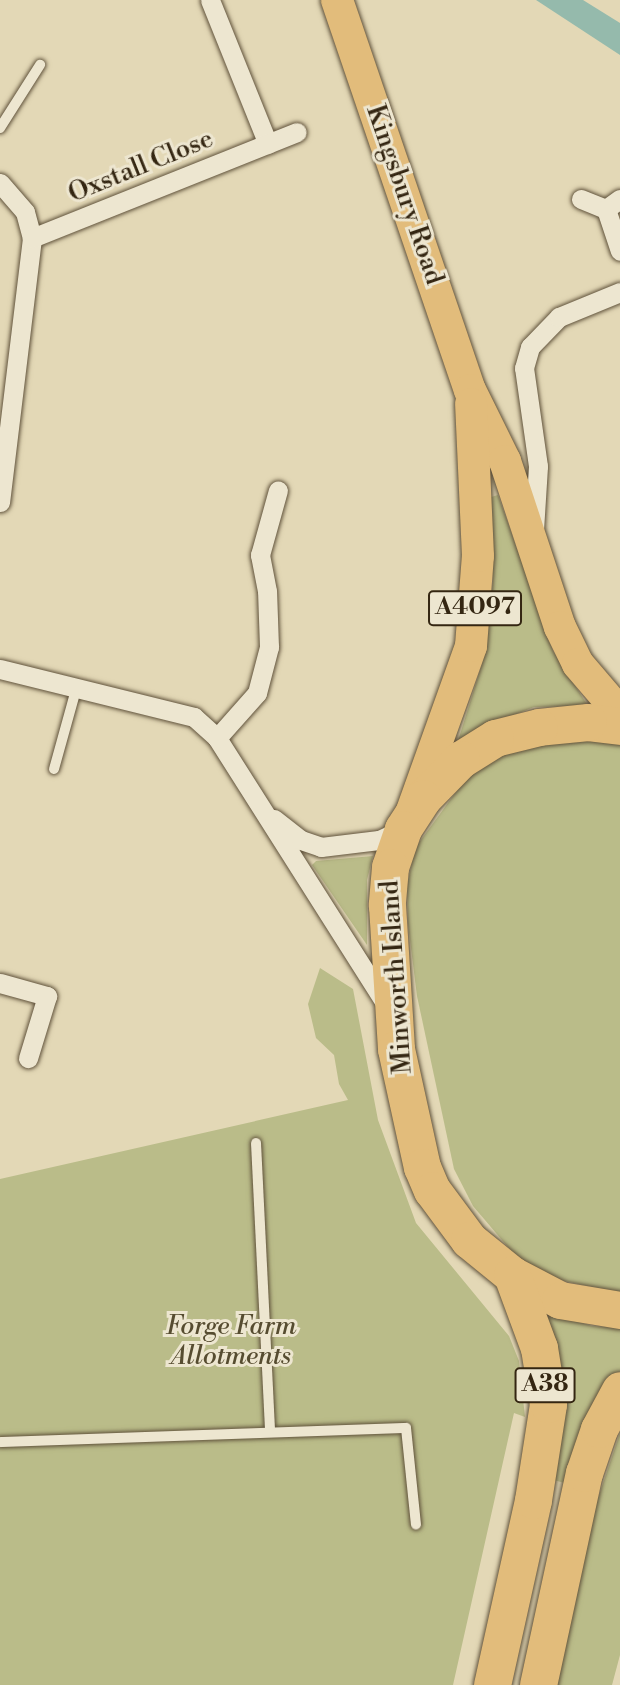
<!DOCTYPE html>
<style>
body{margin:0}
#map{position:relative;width:620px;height:1685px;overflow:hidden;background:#e3d8b6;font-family:"Libre Bodoni",serif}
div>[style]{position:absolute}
.green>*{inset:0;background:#babc89}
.water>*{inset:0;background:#95baac}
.roads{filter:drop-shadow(0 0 2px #60523b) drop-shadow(0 0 2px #60523b)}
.lane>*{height:10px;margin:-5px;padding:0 5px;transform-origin:5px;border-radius:5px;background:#ede6d0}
.street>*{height:19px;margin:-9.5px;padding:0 9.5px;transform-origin:9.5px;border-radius:9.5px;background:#ede6d0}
.primary>*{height:32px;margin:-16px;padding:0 16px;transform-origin:16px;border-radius:16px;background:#e2bc7b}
.highway>*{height:37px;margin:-18.5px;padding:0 18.5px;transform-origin:18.5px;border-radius:18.5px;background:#e2bc7b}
span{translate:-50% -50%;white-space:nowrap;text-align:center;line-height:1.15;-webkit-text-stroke:6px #ede6d0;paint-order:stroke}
.shield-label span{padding:2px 5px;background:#ede6d0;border:2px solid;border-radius:5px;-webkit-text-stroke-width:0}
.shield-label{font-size:24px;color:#342612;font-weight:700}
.street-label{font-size:26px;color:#342612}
.park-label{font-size:26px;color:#564c30;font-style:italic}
</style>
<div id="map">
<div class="green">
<div style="clip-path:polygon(498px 495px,553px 651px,588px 706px,534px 707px,486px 726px,457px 744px,482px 664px,488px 627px,493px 582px,491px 497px)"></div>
<div style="clip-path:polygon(590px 737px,620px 745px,620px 1293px,546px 1277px,513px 1253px,473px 1206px,454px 1169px,417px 996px,408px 924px,407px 886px,415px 848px,467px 777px,492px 757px,521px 745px)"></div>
<div style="clip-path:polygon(373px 856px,367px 880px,367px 945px,312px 865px,316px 861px)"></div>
<div style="clip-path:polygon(320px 968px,353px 989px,378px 1120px,416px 1223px,509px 1336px,519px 1361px,525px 1417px,514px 1413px,453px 1685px,0 1685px,0 1179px,348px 1100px,339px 1084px,334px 1055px,316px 1038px,308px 1004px)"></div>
<div style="clip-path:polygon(542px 1311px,592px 1326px,620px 1328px,620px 1371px,568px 1484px,550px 1479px,559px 1356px)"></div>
<div style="clip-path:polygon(620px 1433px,620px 1655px,612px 1685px,556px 1685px,593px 1513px)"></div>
</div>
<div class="water">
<div style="clip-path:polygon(536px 0,583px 0,620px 23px,620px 55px)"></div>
</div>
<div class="roads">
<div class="lane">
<div style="left:0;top:128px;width:75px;rotate:-57.6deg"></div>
<div style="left:54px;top:769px;width:86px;rotate:-74.5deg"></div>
<div style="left:256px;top:1143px;width:288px;rotate:87.2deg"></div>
<div style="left:0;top:1442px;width:406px;rotate:-2deg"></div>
<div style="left:406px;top:1428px;width:97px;rotate:84.1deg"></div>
</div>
<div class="street">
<div style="left:210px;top:0;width:155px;rotate:68.1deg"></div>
<div style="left:0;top:183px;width:38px;rotate:49deg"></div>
<div style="left:25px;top:212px;width:27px;rotate:75deg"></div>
<div style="left:32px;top:238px;width:266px;rotate:96.9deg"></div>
<div style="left:581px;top:199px;width:27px;rotate:22deg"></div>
<div style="left:606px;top:209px;width:17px;rotate:-36deg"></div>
<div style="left:606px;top:209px;width:44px;rotate:71.6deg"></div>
<div style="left:32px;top:238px;width:285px;rotate:-21.8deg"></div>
<div style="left:534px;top:530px;width:64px;rotate:-86.4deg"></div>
<div style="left:538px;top:466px;width:99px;rotate:-98.1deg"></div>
<div style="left:524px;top:368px;width:22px;rotate:-74deg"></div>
<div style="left:530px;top:347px;width:42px;rotate:-46deg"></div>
<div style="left:559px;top:317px;width:66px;rotate:-22.3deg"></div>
<div style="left:0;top:669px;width:200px;rotate:13.9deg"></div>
<div style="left:194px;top:717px;width:31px;rotate:42deg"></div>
<div style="left:217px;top:738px;width:317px;rotate:57.6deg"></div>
<div style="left:217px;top:738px;width:60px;rotate:-48.4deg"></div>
<div style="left:257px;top:693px;width:48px;rotate:-75.4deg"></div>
<div style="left:269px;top:647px;width:56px;rotate:-92deg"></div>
<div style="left:267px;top:591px;width:37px;rotate:-101deg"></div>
<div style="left:260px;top:555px;width:67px;rotate:-74.5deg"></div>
<div style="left:274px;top:819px;width:34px;rotate:38deg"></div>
<div style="left:301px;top:840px;width:21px;rotate:19deg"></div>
<div style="left:321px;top:847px;width:58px;rotate:-6.9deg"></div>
<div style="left:379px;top:840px;width:26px;rotate:-25deg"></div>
<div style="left:0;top:983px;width:49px;rotate:15.5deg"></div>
<div style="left:47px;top:996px;width:65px;rotate:107deg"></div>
</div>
<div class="primary">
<div style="left:337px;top:0;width:412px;rotate:71.2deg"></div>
<div style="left:470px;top:390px;width:79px;rotate:63.8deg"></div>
<div style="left:505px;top:461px;width:175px;rotate:71.7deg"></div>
<div style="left:560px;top:627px;width:41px;rotate:64.1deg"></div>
<div style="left:578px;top:664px;width:65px;rotate:49.4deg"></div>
<div style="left:412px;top:811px;width:175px;rotate:-70.3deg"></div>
<div style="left:471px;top:646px;width:90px;rotate:-85.6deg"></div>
<div style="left:478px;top:556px;width:152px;rotate:-92.6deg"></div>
</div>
<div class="highway">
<div style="left:620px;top:726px;width:32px;rotate:-173deg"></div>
<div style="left:588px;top:722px;width:49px;rotate:174.2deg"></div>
<div style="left:539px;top:727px;width:45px;rotate:166deg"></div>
<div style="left:495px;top:738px;width:40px;rotate:148deg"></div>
<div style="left:461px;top:759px;width:54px;rotate:134.3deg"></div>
<div style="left:423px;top:798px;width:37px;rotate:123deg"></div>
<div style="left:403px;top:829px;width:40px;rotate:108.9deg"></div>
<div style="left:390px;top:867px;width:38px;rotate:95deg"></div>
<div style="left:387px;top:905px;width:144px;rotate:86.4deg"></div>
<div style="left:396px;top:1049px;width:121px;rotate:77.6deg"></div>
<div style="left:422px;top:1167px;width:25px;rotate:67deg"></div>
<div style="left:432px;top:1190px;width:62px;rotate:53.5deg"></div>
<div style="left:469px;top:1240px;width:55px;rotate:39.1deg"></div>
<div style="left:512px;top:1275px;width:54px;rotate:27.5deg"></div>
<div style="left:560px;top:1300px;width:61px;rotate:9.5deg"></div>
<div style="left:492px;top:1685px;width:189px;rotate:-77.5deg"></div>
<div style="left:533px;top:1500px;width:97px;rotate:-81.1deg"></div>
<div style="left:548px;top:1404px;width:57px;rotate:-99.1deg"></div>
<div style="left:539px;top:1348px;width:78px;rotate:-110.3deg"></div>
<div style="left:538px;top:1685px;width:217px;rotate:-77.8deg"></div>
<div style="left:584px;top:1473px;width:46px;rotate:-71.2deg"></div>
<div style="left:599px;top:1429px;width:44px;rotate:-61.7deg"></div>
</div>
</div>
<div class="shield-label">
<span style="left:475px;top:608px">A4097</span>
<span style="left:545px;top:1385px">A38</span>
</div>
<div class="street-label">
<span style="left:141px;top:167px;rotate:-22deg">Oxstall Close</span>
<span style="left:404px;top:195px;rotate:71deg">Kingsbury Road</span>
<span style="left:397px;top:977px;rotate:-94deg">Minworth Island</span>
</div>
<div class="park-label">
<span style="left:231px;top:1342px">Forge Farm<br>Allotments</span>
</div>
</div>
